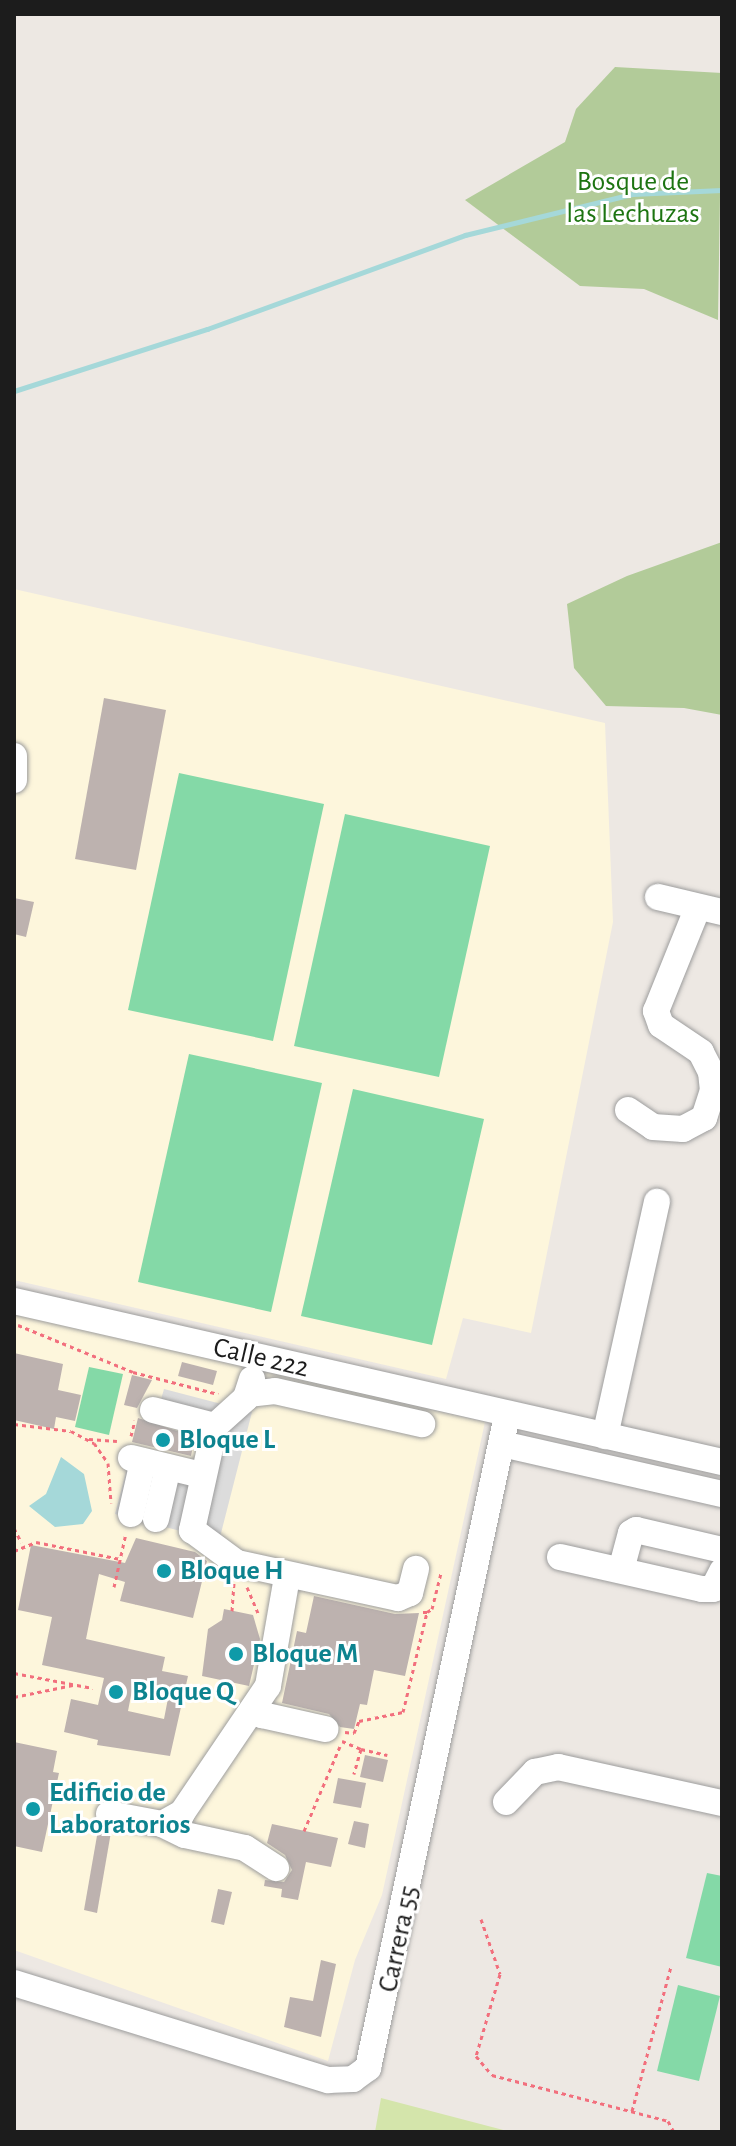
<!DOCTYPE html>
<style>
body{margin:0}
#map{position:relative;width:736px;height:2146px;overflow:hidden;background:#ede8e3;font-family:"Alegreya Sans",sans-serif}
div>[style]{position:absolute}
.education>*{inset:0;background:#fdf6dc}
.grass>*{inset:0;background:#d4e5ab}
.forest>*{inset:0;background:#b2cb99}
.pitch>*{inset:0;background:#84d9a7}
.parking>*{inset:0;background:#dcdcdc}
.water>*{inset:0;background:#a5d8d9}
.stream>*{height:5px;margin:-2.5px;padding:0 2.5px;transform-origin:2.5px;border-radius:2.5px;background:#a5d8d9}
.building>*{inset:0;background:#bdb2af}
.path>*{height:3px;margin-top:-1.5px;transform-origin:0;background:repeating-linear-gradient(90deg,#f26f7d 0 4px,transparent 0 8px)}
.roads{filter:drop-shadow(0 0 2px #9d9d9d) drop-shadow(0 0 2px #9d9d9d)}
.minor>*{height:26px;margin:-13px;padding:0 13px;transform-origin:13px;border-radius:13px;background:#fff}
.dots>*{width:22px;height:22px;translate:-50% -50%;box-sizing:border-box;border:4px solid #fff;border-radius:50%}
span{translate:-50% -50%;white-space:nowrap;text-align:center;line-height:1.15;-webkit-text-stroke:6px #fff;paint-order:stroke}
.park-label{font-size:28px;color:#1d7411}
.street-label{font-size:28px;color:#1c1c1c}
.culture-label{font-size:28px;color:#0d838f;font-weight:700}
.left{translate:0 -50%;text-align:left}
.frame{position:absolute;inset:0;border:16px solid #1c1c1c;pointer-events:none}
</style>
<div id="map">
<div class="education">
<div style="clip-path:polygon(14px 589px,605px 723px,613px 922px,531px 1333px,463px 1318px,446px 1379px,14px 1280px)"></div>
<div style="clip-path:polygon(14px 1314px,485px 1422px,382px 1895px,355px 1960px,328px 2061px,14px 1950px)"></div>
</div>
<div class="grass">
<div style="clip-path:polygon(381px 2098px,511px 2132px,375px 2132px)"></div>
</div>
<div class="forest">
<div style="clip-path:polygon(615px 67px,722px 73px,718px 320px,644px 289px,580px 286px,465px 200px,565px 142px,576px 109px)"></div>
<div style="clip-path:polygon(722px 542px,722px 715px,684px 708px,606px 706px,574px 668px,567px 604px,627px 576px)"></div>
</div>
<div class="pitch">
<div style="clip-path:polygon(179px 773px,324px 804px,273px 1041px,128px 1010px)"></div>
<div style="clip-path:polygon(345px 814px,490px 846px,439px 1077px,294px 1046px)"></div>
<div style="clip-path:polygon(189px 1054px,322px 1083px,271px 1312px,138px 1282px)"></div>
<div style="clip-path:polygon(353px 1089px,484px 1119px,432px 1345px,301px 1316px)"></div>
<div style="clip-path:polygon(89px 1367px,123px 1374px,109px 1435px,75px 1427px)"></div>
<div style="clip-path:polygon(707px 1873px,722px 1876px,722px 1967px,686px 1958px)"></div>
<div style="clip-path:polygon(678px 1985px,720px 1996px,699px 2081px,657px 2071px)"></div>
</div>
<div class="parking">
<div style="clip-path:polygon(164px 1389px,252px 1412px,219px 1541px,115px 1514px,131px 1453px,192px 1468px,203px 1429px,156px 1417px)"></div>
</div>
<div class="water">
<div style="clip-path:polygon(61px 1457px,84px 1474px,92px 1511px,83px 1524px,55px 1527px,29px 1506px,46px 1494px)"></div>
</div>
<div class="stream">
<div style="left:14px;top:391px;width:203px;rotate:-17.8deg"></div>
<div style="left:207px;top:329px;width:275px;rotate:-20deg"></div>
<div style="left:465px;top:235px;width:172px;rotate:-13.8deg"></div>
<div style="left:632px;top:194px;width:90px;rotate:-2.5deg"></div>
</div>
<div class="building">
<div style="clip-path:polygon(104px 698px,166px 710px,136px 870px,75px 859px)"></div>
<div style="clip-path:polygon(14px 898px,34px 902px,26px 937px,14px 934px)"></div>
<div style="clip-path:polygon(14px 1353px,63px 1364px,58px 1390px,81px 1395px,75px 1421px,56px 1417px,54px 1429px,14px 1420px)"></div>
<div style="clip-path:polygon(182px 1362px,217px 1371px,213px 1385px,178px 1376px)"></div>
<div style="clip-path:polygon(132px 1375px,152px 1380px,137px 1408px,124px 1405px)"></div>
<div style="clip-path:polygon(138px 1418px,195px 1437px,191px 1456px,132px 1442px)"></div>
<div style="clip-path:polygon(evenodd,136px 1538px,195px 1552px,207px 1561px,193px 1618px,120px 1601px,125px 1582px,99px 1574px,86px 1639px,165px 1657px,162px 1671px,188px 1676px,170px 1756px,97px 1745px,98px 1740px,64px 1732px,71px 1699px,98px 1705px,104px 1678px,42px 1665px,52px 1617px,18px 1610px,31px 1545px,125px 1563px,136px 1538px,134px 1680px,170px 1688px,164px 1719px,128px 1711px,134px 1680px)"></div>
<div style="clip-path:polygon(314px 1596px,395px 1614px,419px 1613px,405px 1676px,374px 1670px,367px 1705px,360px 1704px,354px 1729px,340px 1727px,329px 1714px,282px 1703px,297px 1631px,306px 1633px)"></div>
<div style="clip-path:polygon(224px 1609px,253px 1615px,260px 1639px,249px 1686px,202px 1676px,208px 1629px,222px 1620px)"></div>
<div style="clip-path:polygon(14px 1742px,57px 1751px,53px 1772px,59px 1773px,42px 1852px,14px 1846px)"></div>
<div style="clip-path:polygon(365px 1755px,388px 1760px,383px 1782px,360px 1777px)"></div>
<div style="clip-path:polygon(338px 1778px,366px 1783px,361px 1808px,333px 1803px)"></div>
<div style="clip-path:polygon(354px 1821px,369px 1824px,365px 1848px,348px 1844px)"></div>
<div style="clip-path:polygon(272px 1824px,338px 1838px,331px 1867px,306px 1862px,298px 1900px,281px 1897px,282px 1889px,264px 1886px,265px 1880px,284px 1882px,292px 1870px,285px 1855px,267px 1843px)"></div>
<div style="clip-path:polygon(98px 1830px,111px 1832px,97px 1913px,84px 1910px)"></div>
<div style="clip-path:polygon(218px 1889px,232px 1892px,224px 1925px,211px 1922px)"></div>
<div style="clip-path:polygon(321px 1960px,336px 1964px,321px 2037px,284px 2027px,290px 1997px,313px 2001px)"></div>
</div>
<div class="path">
<div style="left:18px;top:1325px;width:124px;rotate:22.2deg"></div>
<div style="left:133px;top:1372px;width:88px;rotate:14.5deg"></div>
<div style="left:14px;top:1424px;width:57px;rotate:7deg"></div>
<div style="left:71px;top:1431px;width:26px;rotate:28deg"></div>
<div style="left:94px;top:1443px;width:24px;rotate:55deg"></div>
<div style="left:108px;top:1463px;width:40px;rotate:85.7deg"></div>
<div style="left:131px;top:1436px;width:16px;rotate:-76deg"></div>
<div style="left:89px;top:1439px;width:28px;rotate:4deg"></div>
<div style="left:14px;top:1528px;width:16px;rotate:63deg"></div>
<div style="left:14px;top:1551px;width:24px;rotate:-22deg"></div>
<div style="left:36px;top:1542px;width:86px;rotate:11.4deg"></div>
<div style="left:114px;top:1587px;width:55px;rotate:-77.5deg"></div>
<div style="left:247px;top:1587px;width:28px;rotate:67deg"></div>
<div style="left:232px;top:1611px;width:29px;rotate:-86deg"></div>
<div style="left:427px;top:1612px;width:6px;rotate:-31deg"></div>
<div style="left:432px;top:1609px;width:38px;rotate:-76deg"></div>
<div style="left:14px;top:1673px;width:80px;rotate:10.8deg"></div>
<div style="left:14px;top:1697px;width:60px;rotate:-11.5deg"></div>
<div style="left:345px;top:1732px;width:9px;rotate:6deg"></div>
<div style="left:354px;top:1733px;width:13px;rotate:-67deg"></div>
<div style="left:359px;top:1721px;width:45px;rotate:-11.6deg"></div>
<div style="left:403px;top:1712px;width:103px;rotate:-76.5deg"></div>
<div style="left:427px;top:1612px;width:5px;rotate:180deg"></div>
<div style="left:342px;top:1741px;width:21px;rotate:23deg"></div>
<div style="left:361px;top:1749px;width:26px;rotate:106deg"></div>
<div style="left:361px;top:1749px;width:27px;rotate:13deg"></div>
<div style="left:304px;top:1831px;width:92px;rotate:-67deg"></div>
<div style="left:481px;top:1919px;width:58px;rotate:70.9deg"></div>
<div style="left:500px;top:1974px;width:85px;rotate:106.3deg"></div>
<div style="left:476px;top:2056px;width:25px;rotate:50deg"></div>
<div style="left:492px;top:2075px;width:182px;rotate:14.6deg"></div>
<div style="left:668px;top:2121px;width:13px;rotate:61deg"></div>
<div style="left:632px;top:2111px;width:150px;rotate:-74.9deg"></div>
</div>
<div class="roads">
<div class="minor">
<div style="left:14px;top:756px;width:24px;rotate:90deg"></div>
<div style="left:658px;top:897px;width:66px;rotate:13.2deg"></div>
<div style="left:628px;top:1110px;width:30px;rotate:34deg"></div>
<div style="left:653px;top:1127px;width:30px;rotate:4deg"></div>
<div style="left:683px;top:1129px;width:24px;rotate:-28deg"></div>
<div style="left:704px;top:1118px;width:28px;rotate:-72deg"></div>
<div style="left:713px;top:1091px;width:19px;rotate:-96deg"></div>
<div style="left:711px;top:1072px;width:22px;rotate:-117deg"></div>
<div style="left:701px;top:1052px;width:48px;rotate:-146deg"></div>
<div style="left:661px;top:1025px;width:15px;rotate:-110deg"></div>
<div style="left:656px;top:1011px;width:112px;rotate:-68deg"></div>
<div style="left:14px;top:1301px;width:726px;rotate:12.81deg"></div>
<div style="left:252px;top:1379px;width:20px;rotate:108deg"></div>
<div style="left:246px;top:1398px;width:42px;rotate:137.9deg"></div>
<div style="left:215px;top:1426px;width:107px;rotate:102.5deg"></div>
<div style="left:192px;top:1530px;width:56px;rotate:36.3deg"></div>
<div style="left:237px;top:1563px;width:165px;rotate:12.3deg"></div>
<div style="left:398px;top:1598px;width:13px;rotate:-23deg"></div>
<div style="left:410px;top:1593px;width:25px;rotate:-76deg"></div>
<div style="left:248px;top:1394px;width:27px;rotate:-6deg"></div>
<div style="left:275px;top:1391px;width:151px;rotate:12.7deg"></div>
<div style="left:153px;top:1410px;width:64px;rotate:14.5deg"></div>
<div style="left:605px;top:1436px;width:240px;rotate:-77.5deg"></div>
<div style="left:502px;top:1444px;width:226px;rotate:12.8deg"></div>
<div style="left:131px;top:1458px;width:73px;rotate:13.5deg"></div>
<div style="left:131px;top:1514px;width:54px;rotate:-77.2deg"></div>
<div style="left:156px;top:1519px;width:53px;rotate:-77deg"></div>
<div style="left:560px;top:1557px;width:146px;rotate:12.7deg"></div>
<div style="left:702px;top:1589px;width:11px"></div>
<div style="left:713px;top:1589px;width:20px;rotate:-63deg"></div>
<div style="left:621px;top:1570px;width:38px;rotate:-75deg"></div>
<div style="left:631px;top:1533px;width:6px;rotate:-31deg"></div>
<div style="left:636px;top:1530px;width:88px;rotate:13.1deg"></div>
<div style="left:255px;top:1707px;width:11px;rotate:49deg"></div>
<div style="left:262px;top:1715px;width:65px;rotate:12.5deg"></div>
<div style="left:506px;top:1802px;width:42px;rotate:-46deg"></div>
<div style="left:535px;top:1772px;width:24px;rotate:-12deg"></div>
<div style="left:558px;top:1767px;width:168px;rotate:12.4deg"></div>
<div style="left:109px;top:1814px;width:54px;rotate:10.7deg"></div>
<div style="left:162px;top:1824px;width:23px;rotate:-29deg"></div>
<div style="left:182px;top:1813px;width:153px;rotate:-55.9deg"></div>
<div style="left:268px;top:1686px;width:111px;rotate:-80.1deg"></div>
<div style="left:162px;top:1824px;width:25px;rotate:26deg"></div>
<div style="left:185px;top:1835px;width:61px;rotate:12.2deg"></div>
<div style="left:245px;top:1848px;width:37px;rotate:33deg"></div>
<div style="left:14px;top:1983px;width:329px;rotate:17.2deg"></div>
<div style="left:328px;top:2080px;width:25px;rotate:-2deg"></div>
<div style="left:353px;top:2079px;width:19px;rotate:-36deg"></div>
<div style="left:368px;top:2068px;width:667px;rotate:-77.97deg"></div>
</div>
</div>
<div class="dots">
<div style="left:163px;top:1440px;background:#0f9aa8"></div>
<div style="left:164px;top:1571px;background:#0f9aa8"></div>
<div style="left:236px;top:1654px;background:#0f9aa8"></div>
<div style="left:116px;top:1692px;background:#0f9aa8"></div>
<div style="left:33px;top:1809px;background:#0f9aa8"></div>
</div>
<div class="park-label">
<span style="left:633px;top:198px">Bosque de<br>las Lechuzas</span>
</div>
<div class="street-label">
<span style="left:261px;top:1358px;rotate:13deg">Calle 222</span>
<span style="left:399px;top:1939px;rotate:-78deg">Carrera 55</span>
</div>
<div class="culture-label">
<span class="left" style="left:179px;top:1440px">Bloque L</span>
<span class="left" style="left:180px;top:1571px">Bloque H</span>
<span class="left" style="left:252px;top:1654px">Bloque M</span>
<span class="left" style="left:132px;top:1692px">Bloque Q</span>
<span class="left" style="left:49px;top:1809px">Edificio de<br>Laboratorios</span>
</div>
<div class="frame"></div>
</div>
